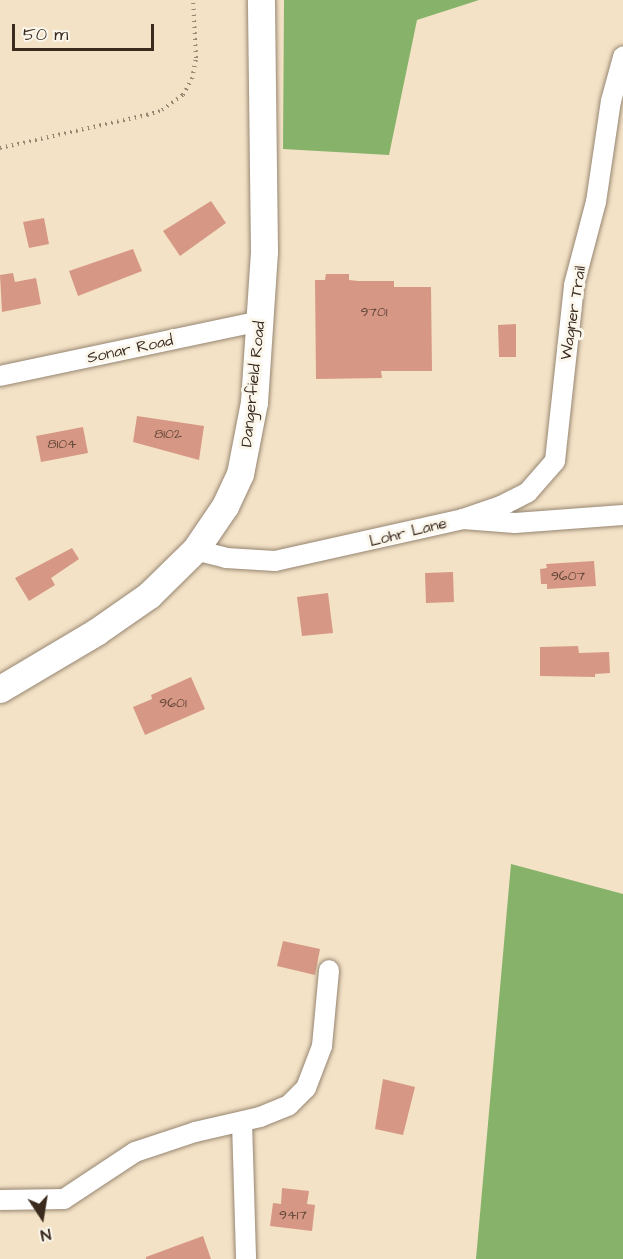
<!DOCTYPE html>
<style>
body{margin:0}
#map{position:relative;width:623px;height:1259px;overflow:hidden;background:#f3e2c6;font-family:"Architects Daughter",sans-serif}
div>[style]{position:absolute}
.forest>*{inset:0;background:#86b26a}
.building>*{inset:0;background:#d69885}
.path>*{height:4px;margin-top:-2px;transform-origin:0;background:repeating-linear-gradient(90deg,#978672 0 1.5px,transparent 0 6px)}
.roads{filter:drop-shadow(0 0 2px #978672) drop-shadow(0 0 2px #978672)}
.street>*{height:20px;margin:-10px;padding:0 10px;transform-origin:10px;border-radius:10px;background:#fff}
.secondary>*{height:27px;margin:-13.5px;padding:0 13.5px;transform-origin:13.5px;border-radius:13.5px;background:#fff}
span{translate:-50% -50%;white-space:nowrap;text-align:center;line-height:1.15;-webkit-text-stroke:6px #fbf7ec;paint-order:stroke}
.number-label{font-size:14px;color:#624638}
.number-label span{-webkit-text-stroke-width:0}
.street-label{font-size:16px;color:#3b2a1e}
.north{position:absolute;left:12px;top:1187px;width:60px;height:60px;-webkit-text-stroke:4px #fbf7ec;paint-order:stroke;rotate:168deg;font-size:16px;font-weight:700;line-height:24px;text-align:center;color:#3b2a1e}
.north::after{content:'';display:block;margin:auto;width:21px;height:27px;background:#3b2a1e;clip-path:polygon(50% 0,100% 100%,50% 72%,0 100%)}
.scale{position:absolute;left:12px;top:24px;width:142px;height:27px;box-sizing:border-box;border:3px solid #3b2a1e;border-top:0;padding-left:8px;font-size:18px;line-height:21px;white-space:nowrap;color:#3b2a1e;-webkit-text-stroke:4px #fbf7ec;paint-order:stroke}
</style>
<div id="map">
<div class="forest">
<div style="clip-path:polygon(284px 0,479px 0,417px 20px,389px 155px,283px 149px)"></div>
<div style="clip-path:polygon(511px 864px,623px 894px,623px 1259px,476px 1259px)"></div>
</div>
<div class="building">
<div style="clip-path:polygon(211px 201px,226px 223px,180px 256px,163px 231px)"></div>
<div style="clip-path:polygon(44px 218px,49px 244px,29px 248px,23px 222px)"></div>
<div style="clip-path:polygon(133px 249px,142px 271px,78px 296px,69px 271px)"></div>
<div style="clip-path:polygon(13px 273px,15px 282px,36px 278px,41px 304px,2px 312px,0 275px)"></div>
<div style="clip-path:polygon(326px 274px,349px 274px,349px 280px,358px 281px,394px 281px,394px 287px,431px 287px,432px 371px,381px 371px,382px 378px,316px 379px,315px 280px,325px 280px)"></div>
<div style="clip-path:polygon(516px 324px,516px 357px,499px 357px,498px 325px)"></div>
<div style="clip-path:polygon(137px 416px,204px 426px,199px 460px,133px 442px)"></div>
<div style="clip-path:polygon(83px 427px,88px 453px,41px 462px,36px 436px)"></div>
<div style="clip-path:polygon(72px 548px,79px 559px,51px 578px,55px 585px,29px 601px,15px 578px)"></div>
<div style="clip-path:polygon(594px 561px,596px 586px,547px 589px,547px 584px,541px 584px,540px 569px,547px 568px,546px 564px)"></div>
<div style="clip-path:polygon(453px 572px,454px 602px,426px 603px,425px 573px)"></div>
<div style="clip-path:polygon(328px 593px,333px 633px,302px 636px,297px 597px)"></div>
<div style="clip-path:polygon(578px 646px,579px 653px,609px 652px,610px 673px,595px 674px,595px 677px,540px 676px,540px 647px)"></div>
<div style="clip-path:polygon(191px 677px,205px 709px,145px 735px,133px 707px,152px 699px,151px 695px)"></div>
<div style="clip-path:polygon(283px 941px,320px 949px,315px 975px,277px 966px)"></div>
<div style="clip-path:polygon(383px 1079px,415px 1087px,403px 1135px,375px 1129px)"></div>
<div style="clip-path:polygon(282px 1188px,309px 1191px,307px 1204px,315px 1205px,312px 1231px,270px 1226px,273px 1203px,281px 1204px)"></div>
<div style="clip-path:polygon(203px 1236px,211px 1259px,146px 1259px,146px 1257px)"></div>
</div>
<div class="path">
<div style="left:0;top:148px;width:151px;rotate:-12.7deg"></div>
<div style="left:147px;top:115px;width:16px;rotate:-18deg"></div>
<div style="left:162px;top:110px;width:26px;rotate:-36deg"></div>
<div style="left:183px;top:95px;width:18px;rotate:-61deg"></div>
<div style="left:192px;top:79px;width:21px;rotate:-79deg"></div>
<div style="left:196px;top:58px;width:58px;rotate:-93deg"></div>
</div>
<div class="roads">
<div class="street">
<div style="left:0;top:376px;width:266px;rotate:-11.9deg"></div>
<div style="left:463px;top:519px;width:40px;rotate:-18.9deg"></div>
<div style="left:501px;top:506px;width:30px;rotate:-27deg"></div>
<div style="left:528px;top:492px;width:41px;rotate:-48.9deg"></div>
<div style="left:555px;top:461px;width:177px;rotate:-83.8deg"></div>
<div style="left:574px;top:285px;width:86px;rotate:-75.2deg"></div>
<div style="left:596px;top:202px;width:102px;rotate:-81.6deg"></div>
<div style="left:611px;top:101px;width:46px;rotate:-74.7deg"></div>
<div style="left:195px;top:550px;width:32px;rotate:14deg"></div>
<div style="left:226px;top:558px;width:49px;rotate:3.5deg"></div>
<div style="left:275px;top:561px;width:193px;rotate:-12.6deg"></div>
<div style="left:463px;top:519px;width:52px;rotate:4.4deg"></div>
<div style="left:515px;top:523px;width:108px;rotate:-4.2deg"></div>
<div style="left:242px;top:1122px;width:137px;rotate:88.3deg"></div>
<div style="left:0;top:1200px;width:64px;rotate:-0.9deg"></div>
<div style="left:64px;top:1199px;width:85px;rotate:-33.5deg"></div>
<div style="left:135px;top:1152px;width:63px;rotate:-18.4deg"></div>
<div style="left:195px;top:1132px;width:67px;rotate:-13deg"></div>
<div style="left:260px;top:1117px;width:31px;rotate:-22deg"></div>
<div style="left:289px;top:1105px;width:24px;rotate:-45deg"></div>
<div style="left:306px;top:1088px;width:45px;rotate:-69.1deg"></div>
<div style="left:322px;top:1046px;width:76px;rotate:-84.7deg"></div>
</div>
<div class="secondary">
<div style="left:0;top:689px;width:112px;rotate:-30.7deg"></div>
<div style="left:96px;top:632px;width:65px;rotate:-34.9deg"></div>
<div style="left:149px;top:595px;width:64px;rotate:-44.4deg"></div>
<div style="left:195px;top:550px;width:53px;rotate:-55.7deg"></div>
<div style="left:225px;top:506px;width:35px;rotate:-65deg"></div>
<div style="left:240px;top:474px;width:73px;rotate:-79deg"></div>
<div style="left:254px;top:402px;width:151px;rotate:-86.2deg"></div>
<div style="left:264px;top:251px;width:251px;rotate:-90.7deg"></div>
</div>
</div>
<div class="number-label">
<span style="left:374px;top:312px">9701</span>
<span style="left:168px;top:434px">8102</span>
<span style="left:62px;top:444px">8104</span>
<span style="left:568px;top:576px">9607</span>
<span style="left:173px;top:703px">9601</span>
<span style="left:293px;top:1215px">9417</span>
</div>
<div class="street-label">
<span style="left:573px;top:313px;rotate:-81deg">Wagner Trail</span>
<span style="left:130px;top:349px;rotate:-12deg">Sonar Road</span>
<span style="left:253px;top:384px;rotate:-84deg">Dangerfield Road</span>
<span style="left:408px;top:532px;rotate:-14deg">Lohr Lane</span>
</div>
<div class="north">N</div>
<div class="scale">50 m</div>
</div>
